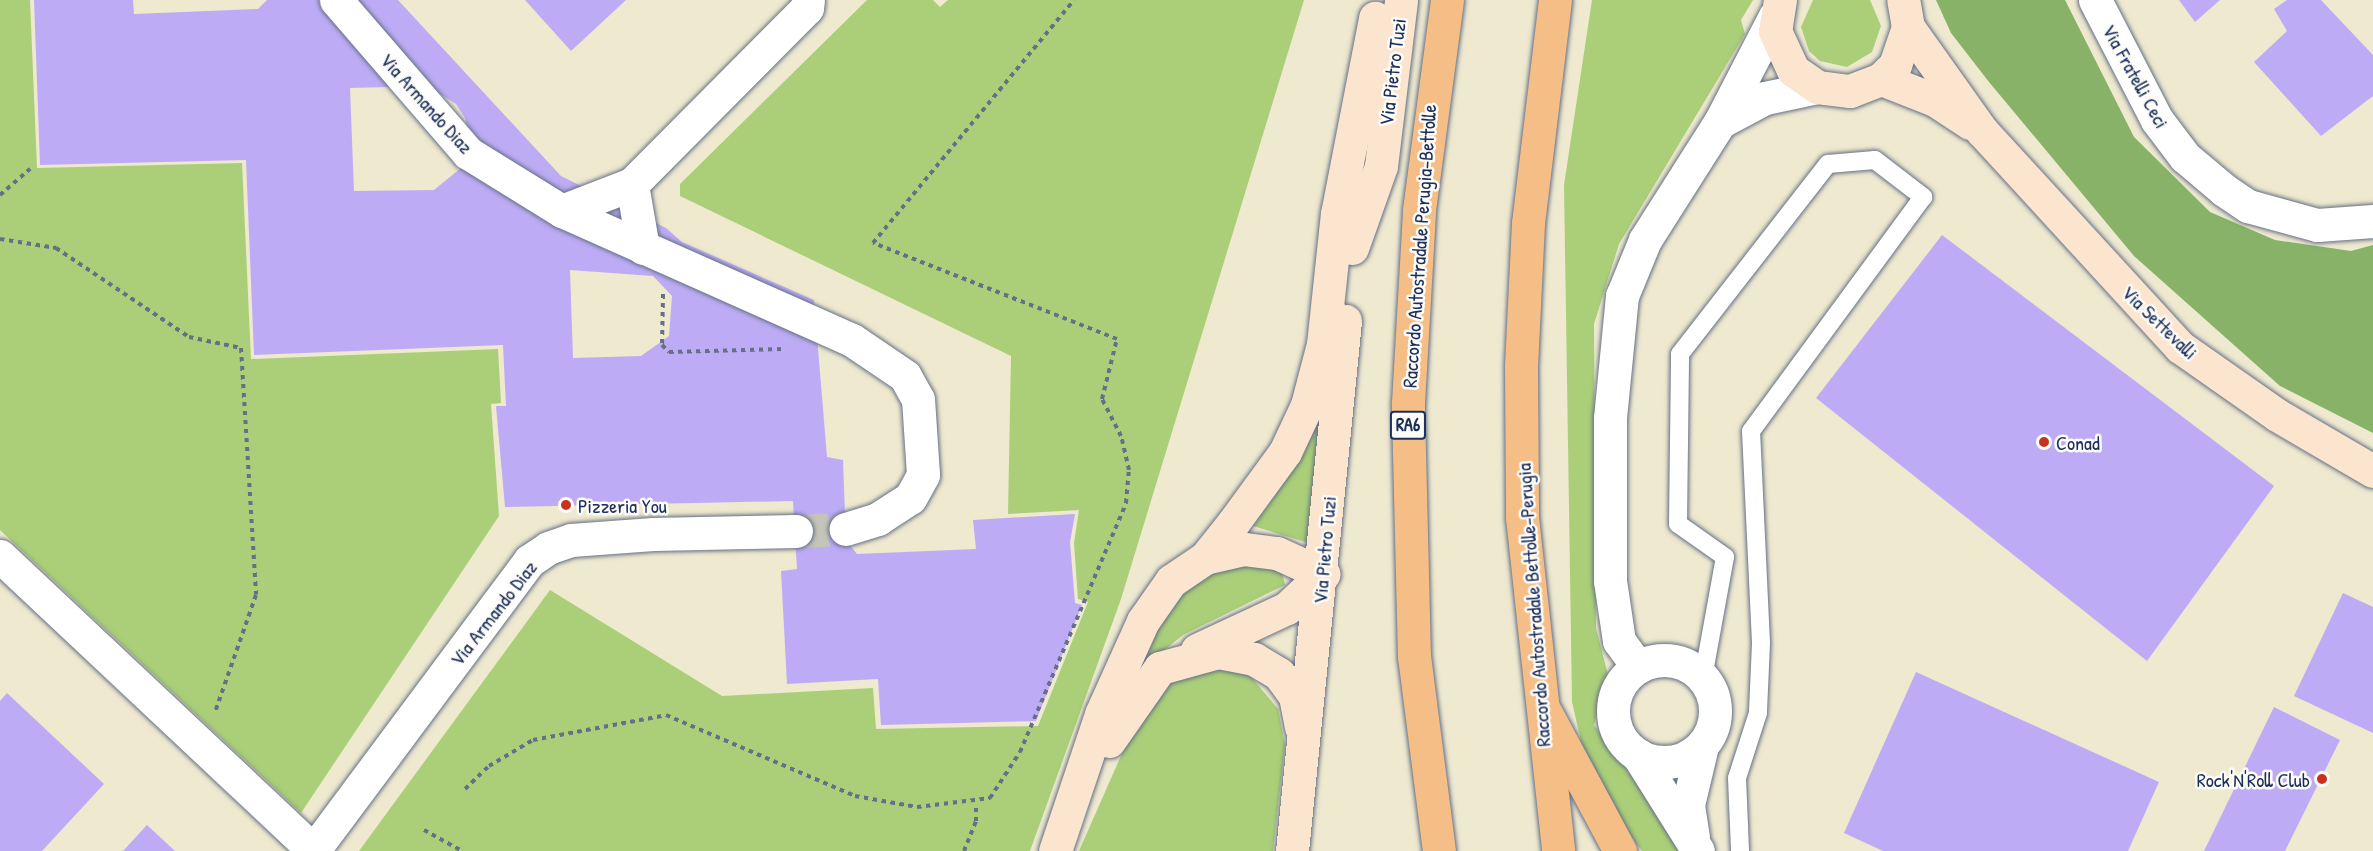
<!DOCTYPE html>
<style>
body{margin:0}
#map{position:relative;width:2373px;height:851px;overflow:hidden;background:#eee9cf;font-family:"Patrick Hand",sans-serif}
div>[style]{position:absolute}
.green>*{inset:0;background:#aacf78}
.forest>*{inset:0;background:#87b268}
.building>*{inset:0;background:#bdacf5}
.street-tunnel>*{height:33px;margin-top:-16.5px;transform-origin:0;background:repeating-linear-gradient(90deg,#c4c4b8 0 33px,transparent 0 49px)}
.path>*{height:4px;margin-top:-2px;transform-origin:0;background:repeating-linear-gradient(90deg,#657086 0 4.5px,transparent 0 9px)}
.roads{filter:drop-shadow(0 0 2px #657086) drop-shadow(0 0 2px #657086)}
.lane>*{height:18px;margin:-9px;padding:0 9px;transform-origin:9px;border-radius:9px;background:#fff}
.street>*{height:33px;margin:-16.5px;padding:0 16.5px;transform-origin:16.5px;border-radius:16.5px;background:#fff}
.street>.ring{margin:-16.5px;padding:0;box-sizing:content-box;background:none;border:33px solid #fff;border-radius:50%}
.secondary>*{height:33px;margin:-16.5px;padding:0 16.5px;transform-origin:16.5px;border-radius:16.5px;background:#fbe5cf}
.highway>*{height:33px;margin:-16.5px;padding:0 16.5px;transform-origin:16.5px;border-radius:16.5px;background:#f6be87}
.dots>*{width:16px;height:16px;translate:-50% -50%;box-sizing:border-box;border:3px solid #fdfcf7;border-radius:50%}
span{translate:-50% -50%;white-space:nowrap;text-align:center;line-height:1.15;-webkit-text-stroke:5px #fdfcf7;paint-order:stroke}
.shield-label span{padding:2px 4px;background:#fdfcf7;border:2px solid;border-radius:4px;-webkit-text-stroke-width:0}
.shield-label{font-size:18px;color:#1b2f5e;font-weight:700}
.street-label{font-size:20px;color:#1b2f5e}
.poi-label{font-size:20px;color:#1b2f5e}
.left{translate:0 -50%;text-align:left}
.right{translate:-100% -50%;text-align:right}
</style>
<div id="map">
<div class="green">
<div style="clip-path:polygon(0 0,30px 0,37px 168px,242px 163px,251px 359px,498px 349px,501px 403px,491px 404px,499px 516px,301px 813px,0 530px)"></div>
<div style="clip-path:polygon(867px 0,933px 0,940px 7px,948px 0,1304px 0,1121px 599px,1030px 851px,359px 851px,550px 590px,722px 696px,873px 688px,876px 729px,1038px 726px,1088px 602px,1078px 599px,1074px 543px,1079px 510px,1008px 514px,1011px 356px,680px 196px,680px 184px)"></div>
<div style="clip-path:polygon(1592px 0,1753px 0,1741px 20px,1745px 34px,1619px 244px,1594px 324px,1596px 628px,1608px 675px,1594px 725px,1666px 824px,1678px 851px,1642px 851px,1620px 822px,1584px 754px,1572px 702px,1564px 185px)"></div>
<div style="clip-path:polygon(1813px 0,1870px 0,1881px 26px,1872px 52px,1847px 67px,1820px 61px,1809px 51px,1801px 27px)"></div>
<div style="clip-path:polygon(1319px 410px,1312px 544px,1253px 526px,1298px 463px)"></div>
<div style="clip-path:polygon(1259px 565px,1282px 572px,1285px 585px,1183px 635px,1139px 670px,1148px 626px,1209px 567px)"></div>
<div style="clip-path:polygon(1200px 666px,1235px 669px,1252px 678px,1278px 709px,1285px 744px,1273px 851px,1079px 851px,1142px 708px,1165px 681px)"></div>
</div>
<div class="forest">
<div style="clip-path:polygon(1936px 0,2065px 0,2134px 137px,2210px 212px,2275px 240px,2351px 251px,2373px 245px,2373px 433px,2280px 386px,2134px 256px,1989px 82px,1951px 33px)"></div>
</div>
<div class="building">
<div style="clip-path:polygon(evenodd,34px 0,133px 0,134px 14px,258px 9px,267px 0,398px 0,561px 176px,666px 228px,682px 242px,814px 300px,827px 457px,843px 460px,846px 540px,857px 554px,976px 549px,973px 520px,1075px 514px,1070px 542px,1075px 603px,1082px 605px,1036px 721px,881px 725px,878px 679px,787px 684px,781px 571px,797px 569px,793px 501px,505px 507px,496px 406px,506px 406px,503px 345px,254px 355px,246px 160px,40px 165px,34px 0,427px 86px,456px 104px,465px 118px,469px 135px,461px 168px,434px 190px,354px 191px,350px 88px,427px 86px,34px 0,570px 270px,653px 276px,672px 296px,669px 336px,641px 356px,573px 358px,570px 270px)"></div>
<div style="clip-path:polygon(525px 0,626px 0,571px 51px)"></div>
<div style="clip-path:polygon(2179px 0,2220px 0,2195px 22px)"></div>
<div style="clip-path:polygon(2287px 0,2321px 0,2373px 55px,2373px 96px,2321px 136px,2254px 62px,2287px 31px,2274px 9px)"></div>
<div style="clip-path:polygon(1942px 235px,2274px 486px,2147px 661px,1816px 398px)"></div>
<div style="clip-path:polygon(2343px 593px,2373px 607px,2373px 733px,2294px 696px)"></div>
<div style="clip-path:polygon(1916px 672px,2159px 782px,2128px 851px,1883px 851px,1844px 833px)"></div>
<div style="clip-path:polygon(7px 693px,104px 784px,42px 851px,0 851px,0 701px)"></div>
<div style="clip-path:polygon(2274px 707px,2340px 740px,2285px 851px,2204px 851px)"></div>
<div style="clip-path:polygon(147px 825px,175px 851px,123px 851px)"></div>
</div>
<div class="street-tunnel">
<div style="left:796px;top:531px;width:50px;rotate:-2.3deg"></div>
</div>
<div class="path">
<div style="left:0;top:195px;width:40px;rotate:-41deg"></div>
<div style="left:0;top:239px;width:57px;rotate:9.1deg"></div>
<div style="left:56px;top:248px;width:160px;rotate:33.8deg"></div>
<div style="left:189px;top:337px;width:53px;rotate:11.9deg"></div>
<div style="left:241px;top:348px;width:247px;rotate:86.5deg"></div>
<div style="left:256px;top:595px;width:124px;rotate:109.3deg"></div>
<div style="left:663px;top:294px;width:51px;rotate:91.1deg"></div>
<div style="left:662px;top:345px;width:10px;rotate:45deg"></div>
<div style="left:669px;top:352px;width:115px;rotate:-1.5deg"></div>
<div style="left:465px;top:789px;width:33px;rotate:-44deg"></div>
<div style="left:489px;top:766px;width:51px;rotate:-30.6deg"></div>
<div style="left:533px;top:740px;width:135px;rotate:-10.6deg"></div>
<div style="left:666px;top:715px;width:206px;rotate:23.2deg"></div>
<div style="left:855px;top:796px;width:63px;rotate:10.1deg"></div>
<div style="left:917px;top:807px;width:74px;rotate:-7deg"></div>
<div style="left:990px;top:798px;width:55px;rotate:-56.9deg"></div>
<div style="left:1020px;top:752px;width:271px;rotate:-66.9deg"></div>
<div style="left:1126px;top:503px;width:33px;rotate:-85deg"></div>
<div style="left:1129px;top:470px;width:35px;rotate:-103deg"></div>
<div style="left:1121px;top:436px;width:42px;rotate:-117.2deg"></div>
<div style="left:1102px;top:399px;width:62px;rotate:-76deg"></div>
<div style="left:1117px;top:339px;width:262px;rotate:-158.5deg"></div>
<div style="left:873px;top:243px;width:315px;rotate:-50.4deg"></div>
<div style="left:424px;top:830px;width:43px;rotate:28.9deg"></div>
<div style="left:964px;top:851px;width:32px;rotate:-68deg"></div>
<div style="left:976px;top:821px;width:18px;rotate:-90deg"></div>
</div>
<div class="roads">
<div class="lane">
<div style="left:1703px;top:678px;width:123px;rotate:-79.7deg"></div>
<div style="left:1725px;top:557px;width:57px;rotate:-144.9deg"></div>
<div style="left:1678px;top:524px;width:170px;rotate:-89.3deg"></div>
<div style="left:1680px;top:354px;width:241px;rotate:-52.1deg"></div>
<div style="left:1828px;top:164px;width:47px;rotate:-4.9deg"></div>
<div style="left:1875px;top:160px;width:61px;rotate:37.6deg"></div>
<div style="left:1923px;top:197px;width:290px;rotate:126.3deg"></div>
<div style="left:1751px;top:431px;width:212px;rotate:87.3deg"></div>
<div style="left:1761px;top:643px;width:70px;rotate:92.5deg"></div>
<div style="left:1758px;top:713px;width:68px;rotate:107.9deg"></div>
<div style="left:1737px;top:778px;width:73px;rotate:87.6deg"></div>
</div>
<div class="street">
<div style="left:336px;top:0;width:202px;rotate:49.2deg"></div>
<div style="left:468px;top:153px;width:110px;rotate:31.7deg"></div>
<div style="left:562px;top:211px;width:317px;rotate:24deg"></div>
<div style="left:852px;top:340px;width:64px;rotate:34.2deg"></div>
<div style="left:905px;top:376px;width:26px;rotate:61deg"></div>
<div style="left:918px;top:399px;width:76px;rotate:86.2deg"></div>
<div style="left:923px;top:475px;width:26px;rotate:119deg"></div>
<div style="left:910px;top:498px;width:38px;rotate:147deg"></div>
<div style="left:878px;top:519px;width:34px;rotate:163deg"></div>
<div style="left:2095px;top:0;width:135px;rotate:62.7deg"></div>
<div style="left:2157px;top:120px;width:46px;rotate:52.9deg"></div>
<div style="left:2185px;top:157px;width:51px;rotate:40.2deg"></div>
<div style="left:2224px;top:190px;width:29px;rotate:34deg"></div>
<div style="left:2248px;top:206px;width:72px;rotate:15.4deg"></div>
<div style="left:2317px;top:225px;width:56px;rotate:-4.1deg"></div>
<div style="left:1720px;top:122px;width:51px;rotate:-28.1deg"></div>
<div style="left:1765px;top:98px;width:53px;rotate:-11.9deg"></div>
<div style="left:562px;top:211px;width:75px;rotate:-21.1deg"></div>
<div style="left:643px;top:248px;width:65px;rotate:-99.8deg"></div>
<div style="left:632px;top:184px;width:248px;rotate:-45.2deg"></div>
<div style="left:807px;top:8px;width:8px;rotate:-83deg"></div>
<div style="left:0;top:556px;width:429px;rotate:43.2deg"></div>
<div class="ring" style="left:1613px;top:660px;width:69px;height:69px"></div>
<div style="left:1638px;top:667px;width:32px;rotate:-126deg"></div>
<div style="left:1619px;top:641px;width:61px;rotate:-98.5deg"></div>
<div style="left:1610px;top:581px;width:163px;rotate:-90deg"></div>
<div style="left:1610px;top:418px;width:123px;rotate:-84.4deg"></div>
<div style="left:1622px;top:296px;width:61px;rotate:-67.7deg"></div>
<div style="left:1645px;top:240px;width:140px;rotate:-57.6deg"></div>
<div style="left:1720px;top:122px;width:119px;rotate:-62.6deg"></div>
<div style="left:1638px;top:755px;width:113px;rotate:58deg"></div>
<div style="left:1693px;top:837px;width:32px;rotate:-99deg"></div>
<div style="left:1688px;top:805px;width:61px;rotate:-76.7deg"></div>
<div style="left:313px;top:851px;width:362px;rotate:-53.3deg"></div>
<div style="left:529px;top:561px;width:23px;rotate:-34deg"></div>
<div style="left:548px;top:548px;width:24px;rotate:-19deg"></div>
<div style="left:571px;top:540px;width:82px;rotate:-4.2deg"></div>
<div style="left:653px;top:534px;width:143px;rotate:-1.2deg"></div>
</div>
<div class="secondary">
<div style="left:1780px;top:0;width:31px;rotate:99deg"></div>
<div style="left:1775px;top:31px;width:43px;rotate:65.2deg"></div>
<div style="left:1793px;top:70px;width:29px;rotate:35deg"></div>
<div style="left:1817px;top:87px;width:33px;rotate:7deg"></div>
<div style="left:1850px;top:91px;width:33px;rotate:-21deg"></div>
<div style="left:1881px;top:79px;width:20px;rotate:-45deg"></div>
<div style="left:1895px;top:65px;width:40px;rotate:-71.1deg"></div>
<div style="left:1908px;top:27px;width:27px;rotate:-100deg"></div>
<div style="left:1908px;top:27px;width:128px;rotate:54.6deg"></div>
<div style="left:1982px;top:131px;width:293px;rotate:47.5deg"></div>
<div style="left:2180px;top:347px;width:118px;rotate:35deg"></div>
<div style="left:2277px;top:415px;width:111px;rotate:30.3deg"></div>
<div style="left:1881px;top:79px;width:58px;rotate:21.3deg"></div>
<div style="left:1935px;top:100px;width:42px;rotate:33.3deg"></div>
<div style="left:1352px;top:248px;width:87px;rotate:-70.5deg"></div>
<div style="left:1381px;top:166px;width:167px;rotate:-83.1deg"></div>
<div style="left:1205px;top:558px;width:40px;rotate:-13deg"></div>
<div style="left:1244px;top:549px;width:33px;rotate:7deg"></div>
<div style="left:1277px;top:553px;width:51px;rotate:24.5deg"></div>
<div style="left:1197px;top:650px;width:99px;rotate:-25deg"></div>
<div style="left:1287px;top:608px;width:50px;rotate:-43.4deg"></div>
<div style="left:1109px;top:741px;width:89px;rotate:-55.1deg"></div>
<div style="left:1160px;top:668px;width:60px;rotate:-15.4deg"></div>
<div style="left:1218px;top:652px;width:37px;rotate:11deg"></div>
<div style="left:1254px;top:659px;width:29px;rotate:31deg"></div>
<div style="left:1279px;top:674px;width:27px;rotate:54deg"></div>
<div style="left:1295px;top:696px;width:32px;rotate:79deg"></div>
<div style="left:1055px;top:851px;width:145px;rotate:-71.4deg"></div>
<div style="left:1101px;top:714px;width:102px;rotate:-65.7deg"></div>
<div style="left:1143px;top:621px;width:49px;rotate:-55deg"></div>
<div style="left:1171px;top:581px;width:41px;rotate:-34.1deg"></div>
<div style="left:1205px;top:558px;width:45px;rotate:-51.3deg"></div>
<div style="left:1233px;top:523px;width:88px;rotate:-53.8deg"></div>
<div style="left:1285px;top:452px;width:52px;rotate:-64.9deg"></div>
<div style="left:1307px;top:405px;width:63px;rotate:-75.3deg"></div>
<div style="left:1323px;top:344px;width:131px;rotate:-83.9deg"></div>
<div style="left:1337px;top:214px;width:200px;rotate:-79deg"></div>
<div style="left:1292px;top:851px;width:533px;rotate:-84.29deg"></div>
</div>
<div class="highway">
<div style="left:1555px;top:0;width:225px;rotate:96.9deg"></div>
<div style="left:1528px;top:223px;width:143px;rotate:92.8deg"></div>
<div style="left:1521px;top:366px;width:151px;rotate:89.6deg"></div>
<div style="left:1522px;top:517px;width:336px;rotate:83.8deg"></div>
<div style="left:1546px;top:713px;width:157px;rotate:61.8deg"></div>
<div style="left:1439px;top:851px;width:196px;rotate:-97.3deg"></div>
<div style="left:1414px;top:657px;width:254px;rotate:-91.4deg"></div>
<div style="left:1408px;top:403px;width:193px;rotate:-86.7deg"></div>
<div style="left:1419px;top:210px;width:212px;rotate:-82.4deg"></div>
</div>
</div>
<div class="dots">
<div style="left:2044px;top:442px;background:#c8321e"></div>
<div style="left:566px;top:505px;background:#c8321e"></div>
<div style="left:2322px;top:779px;background:#c8321e"></div>
</div>
<div class="shield-label">
<span style="left:1408px;top:425px">RA6</span>
</div>
<div class="street-label">
<span style="left:1392px;top:72px;rotate:-83deg">Via Pietro Tuzi</span>
<span style="left:2136px;top:76px;rotate:61deg">Via Fratelli Ceci</span>
<span style="left:427px;top:103px;rotate:48deg">Via Armando Diaz</span>
<span style="left:1419px;top:246px;rotate:-86deg">Raccordo Autostradale Perugia-Bettolle</span>
<span style="left:2160px;top:322px;rotate:44deg">Via Settevalli</span>
<span style="left:1324px;top:550px;rotate:-85deg">Via Pietro Tuzi</span>
<span style="left:1533px;top:605px;rotate:-94deg">Raccordo Autostradale Bettolle-Perugia</span>
<span style="left:493px;top:613px;rotate:-52deg">Via Armando Diaz</span>
</div>
<div class="poi-label">
<span class="left" style="left:2056px;top:442px">Conad</span>
<span class="left" style="left:578px;top:505px">Pizzeria You</span>
<span class="right" style="left:2310px;top:779px">Rock'N'Roll Club</span>
</div>
</div>
